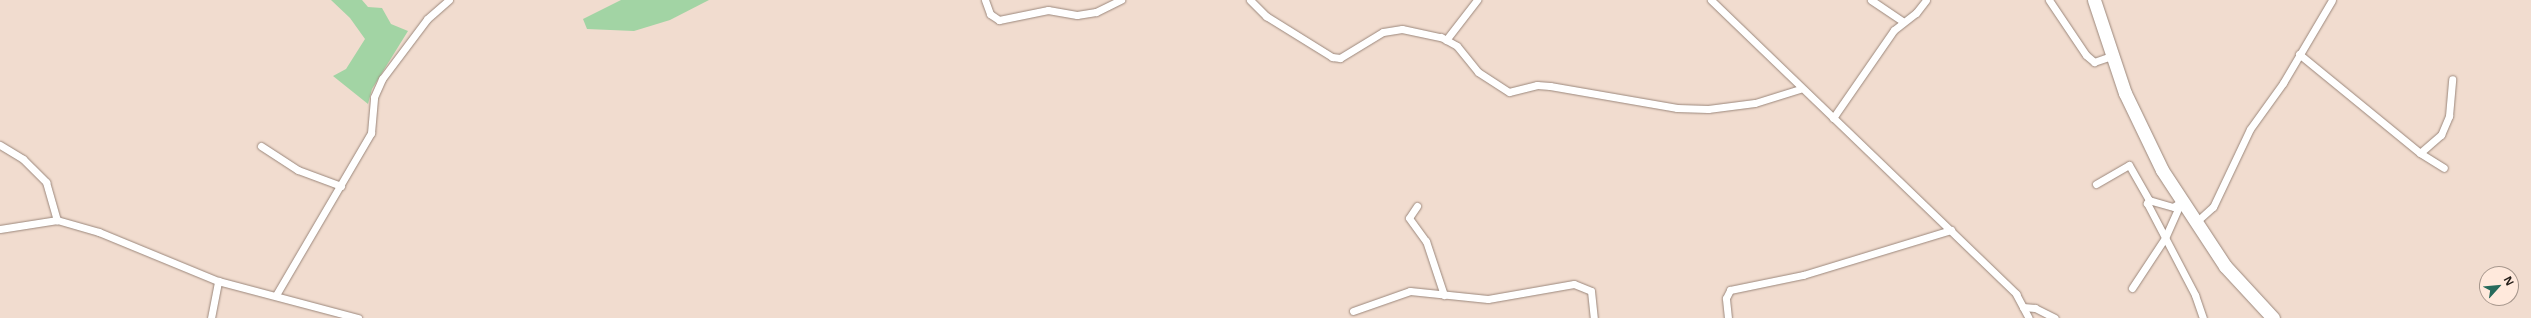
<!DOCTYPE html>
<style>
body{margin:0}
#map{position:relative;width:2531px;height:318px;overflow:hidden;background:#f1dccf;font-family:"Noto Sans",sans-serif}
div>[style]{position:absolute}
.green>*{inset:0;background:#a2d4a4}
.roads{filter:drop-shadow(0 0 1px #9b877b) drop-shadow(0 0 1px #9b877b)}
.street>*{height:7px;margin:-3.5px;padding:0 3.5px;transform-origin:3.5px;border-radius:3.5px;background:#fff}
.highway>*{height:13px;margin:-6.5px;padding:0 6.5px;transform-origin:6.5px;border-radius:6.5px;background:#fff}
span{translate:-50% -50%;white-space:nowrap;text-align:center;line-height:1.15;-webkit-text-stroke:4px #ffe9dc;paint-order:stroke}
.north{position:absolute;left:2479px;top:266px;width:40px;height:40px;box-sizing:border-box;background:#ffe9dc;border:1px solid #a7978d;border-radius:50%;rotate:63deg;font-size:11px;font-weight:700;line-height:16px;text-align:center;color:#221b16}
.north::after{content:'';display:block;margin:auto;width:14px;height:18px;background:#276a5b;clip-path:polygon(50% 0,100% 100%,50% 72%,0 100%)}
</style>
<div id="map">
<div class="green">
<div style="clip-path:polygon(331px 0,362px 0,368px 7px,382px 8px,391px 24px,408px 31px,372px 89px,368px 104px,333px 76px,346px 69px,365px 39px,350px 18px)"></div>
<div style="clip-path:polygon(621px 0,709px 0,670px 20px,634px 31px,587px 29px,583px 19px)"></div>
</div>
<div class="roads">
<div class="street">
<div style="left:985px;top:0;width:15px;rotate:70deg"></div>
<div style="left:990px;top:14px;width:11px;rotate:34deg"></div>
<div style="left:999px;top:20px;width:50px;rotate:-11.5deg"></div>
<div style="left:1048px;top:10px;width:29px;rotate:10deg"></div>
<div style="left:1077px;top:15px;width:19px;rotate:-9deg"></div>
<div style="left:1096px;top:12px;width:28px;rotate:-26deg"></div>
<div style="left:1250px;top:0;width:23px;rotate:45deg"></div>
<div style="left:1266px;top:16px;width:78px;rotate:31.8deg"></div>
<div style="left:1332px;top:57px;width:8px;rotate:7deg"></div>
<div style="left:1340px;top:58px;width:50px;rotate:-31.2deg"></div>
<div style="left:1383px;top:32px;width:19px;rotate:-9deg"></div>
<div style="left:1402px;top:29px;width:40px;rotate:12deg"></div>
<div style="left:1441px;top:37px;width:18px;rotate:29deg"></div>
<div style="left:1457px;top:46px;width:33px;rotate:51deg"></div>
<div style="left:1478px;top:72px;width:37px;rotate:33deg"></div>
<div style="left:1509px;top:92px;width:29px;rotate:-14deg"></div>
<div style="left:1537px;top:85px;width:13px;rotate:4deg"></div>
<div style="left:1550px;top:86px;width:129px;rotate:9.8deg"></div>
<div style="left:1677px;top:108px;width:31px;rotate:2deg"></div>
<div style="left:1708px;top:109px;width:47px;rotate:-7.3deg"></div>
<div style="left:1755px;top:103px;width:47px;rotate:-17.3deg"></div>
<div style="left:1711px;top:0;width:424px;rotate:43.9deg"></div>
<div style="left:2016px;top:294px;width:27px;rotate:62deg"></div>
<div style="left:1871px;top:0;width:37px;rotate:34deg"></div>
<div style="left:2049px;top:0;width:66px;rotate:56.1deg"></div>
<div style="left:2086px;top:55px;width:11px;rotate:41deg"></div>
<div style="left:2094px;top:62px;width:18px;rotate:-19deg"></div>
<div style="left:1446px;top:40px;width:51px;rotate:-52.2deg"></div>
<div style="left:2299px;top:54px;width:156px;rotate:39.3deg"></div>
<div style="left:2420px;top:153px;width:28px;rotate:-41deg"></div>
<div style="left:2441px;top:135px;width:21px;rotate:-67deg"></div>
<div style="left:2449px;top:116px;width:37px;rotate:-85deg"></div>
<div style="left:1833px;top:118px;width:107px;rotate:-55.3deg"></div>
<div style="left:1894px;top:30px;width:28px;rotate:-38deg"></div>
<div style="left:1916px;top:13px;width:16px;rotate:-52deg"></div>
<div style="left:0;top:145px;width:27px;rotate:31deg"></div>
<div style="left:23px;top:159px;width:33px;rotate:45deg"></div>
<div style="left:46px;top:182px;width:40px;rotate:74deg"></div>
<div style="left:261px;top:146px;width:44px;rotate:33deg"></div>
<div style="left:298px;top:170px;width:46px;rotate:20.4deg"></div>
<div style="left:2420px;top:153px;width:28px;rotate:32deg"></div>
<div style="left:2096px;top:184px;width:38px;rotate:-30deg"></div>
<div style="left:2129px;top:165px;width:40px;rotate:60.3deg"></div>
<div style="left:2181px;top:202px;width:9px;rotate:148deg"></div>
<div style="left:2173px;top:207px;width:25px;rotate:-164deg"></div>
<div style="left:2149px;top:200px;width:4px;rotate:124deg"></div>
<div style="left:2147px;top:203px;width:104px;rotate:62.4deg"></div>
<div style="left:2195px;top:295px;width:24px;rotate:71deg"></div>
<div style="left:1417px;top:206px;width:14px;rotate:124deg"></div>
<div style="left:1409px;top:218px;width:29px;rotate:54deg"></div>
<div style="left:1426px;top:241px;width:57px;rotate:71.6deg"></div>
<div style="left:2195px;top:223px;width:24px;rotate:-42deg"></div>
<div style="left:2213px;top:207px;width:86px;rotate:-64.6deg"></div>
<div style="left:2250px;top:129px;width:57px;rotate:-54.3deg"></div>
<div style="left:2283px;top:83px;width:96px;rotate:-59.4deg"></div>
<div style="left:0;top:229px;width:58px;rotate:-9deg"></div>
<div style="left:57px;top:220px;width:44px;rotate:15.9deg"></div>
<div style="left:99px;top:232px;width:129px;rotate:22.4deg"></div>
<div style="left:218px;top:281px;width:145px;rotate:14.8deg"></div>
<div style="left:2132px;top:288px;width:60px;rotate:-56.6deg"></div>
<div style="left:2165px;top:238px;width:39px;rotate:-66deg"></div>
<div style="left:276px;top:295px;width:188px;rotate:-59.6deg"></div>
<div style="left:371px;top:133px;width:36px;rotate:-85deg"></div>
<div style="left:374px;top:97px;width:20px;rotate:-66deg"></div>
<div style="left:382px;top:79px;width:75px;rotate:-53.1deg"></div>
<div style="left:427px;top:19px;width:29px;rotate:-41deg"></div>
<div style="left:2023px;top:307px;width:12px;rotate:5deg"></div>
<div style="left:2035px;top:308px;width:22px;rotate:27deg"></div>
<div style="left:1353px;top:311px;width:60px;rotate:-19.3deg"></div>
<div style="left:1410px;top:291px;width:78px;rotate:5.9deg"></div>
<div style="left:1488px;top:299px;width:87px;rotate:-9.9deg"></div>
<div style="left:1574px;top:284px;width:18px;rotate:22deg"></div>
<div style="left:1591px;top:291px;width:27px;rotate:84deg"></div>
<div style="left:211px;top:318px;width:38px;rotate:-79deg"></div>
<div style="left:1728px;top:318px;width:20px;rotate:-96deg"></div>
<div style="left:1726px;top:298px;width:9px;rotate:-63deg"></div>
<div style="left:1730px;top:290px;width:75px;rotate:-11.6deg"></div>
<div style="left:1803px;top:275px;width:155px;rotate:-16.9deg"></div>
</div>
<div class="highway">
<div style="left:2094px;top:0;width:98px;rotate:71.6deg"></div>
<div style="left:2125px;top:93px;width:85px;rotate:64.3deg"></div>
<div style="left:2162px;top:170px;width:115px;rotate:56.7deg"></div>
<div style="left:2225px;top:266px;width:71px;rotate:47.3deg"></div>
</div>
</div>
<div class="north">N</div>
</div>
